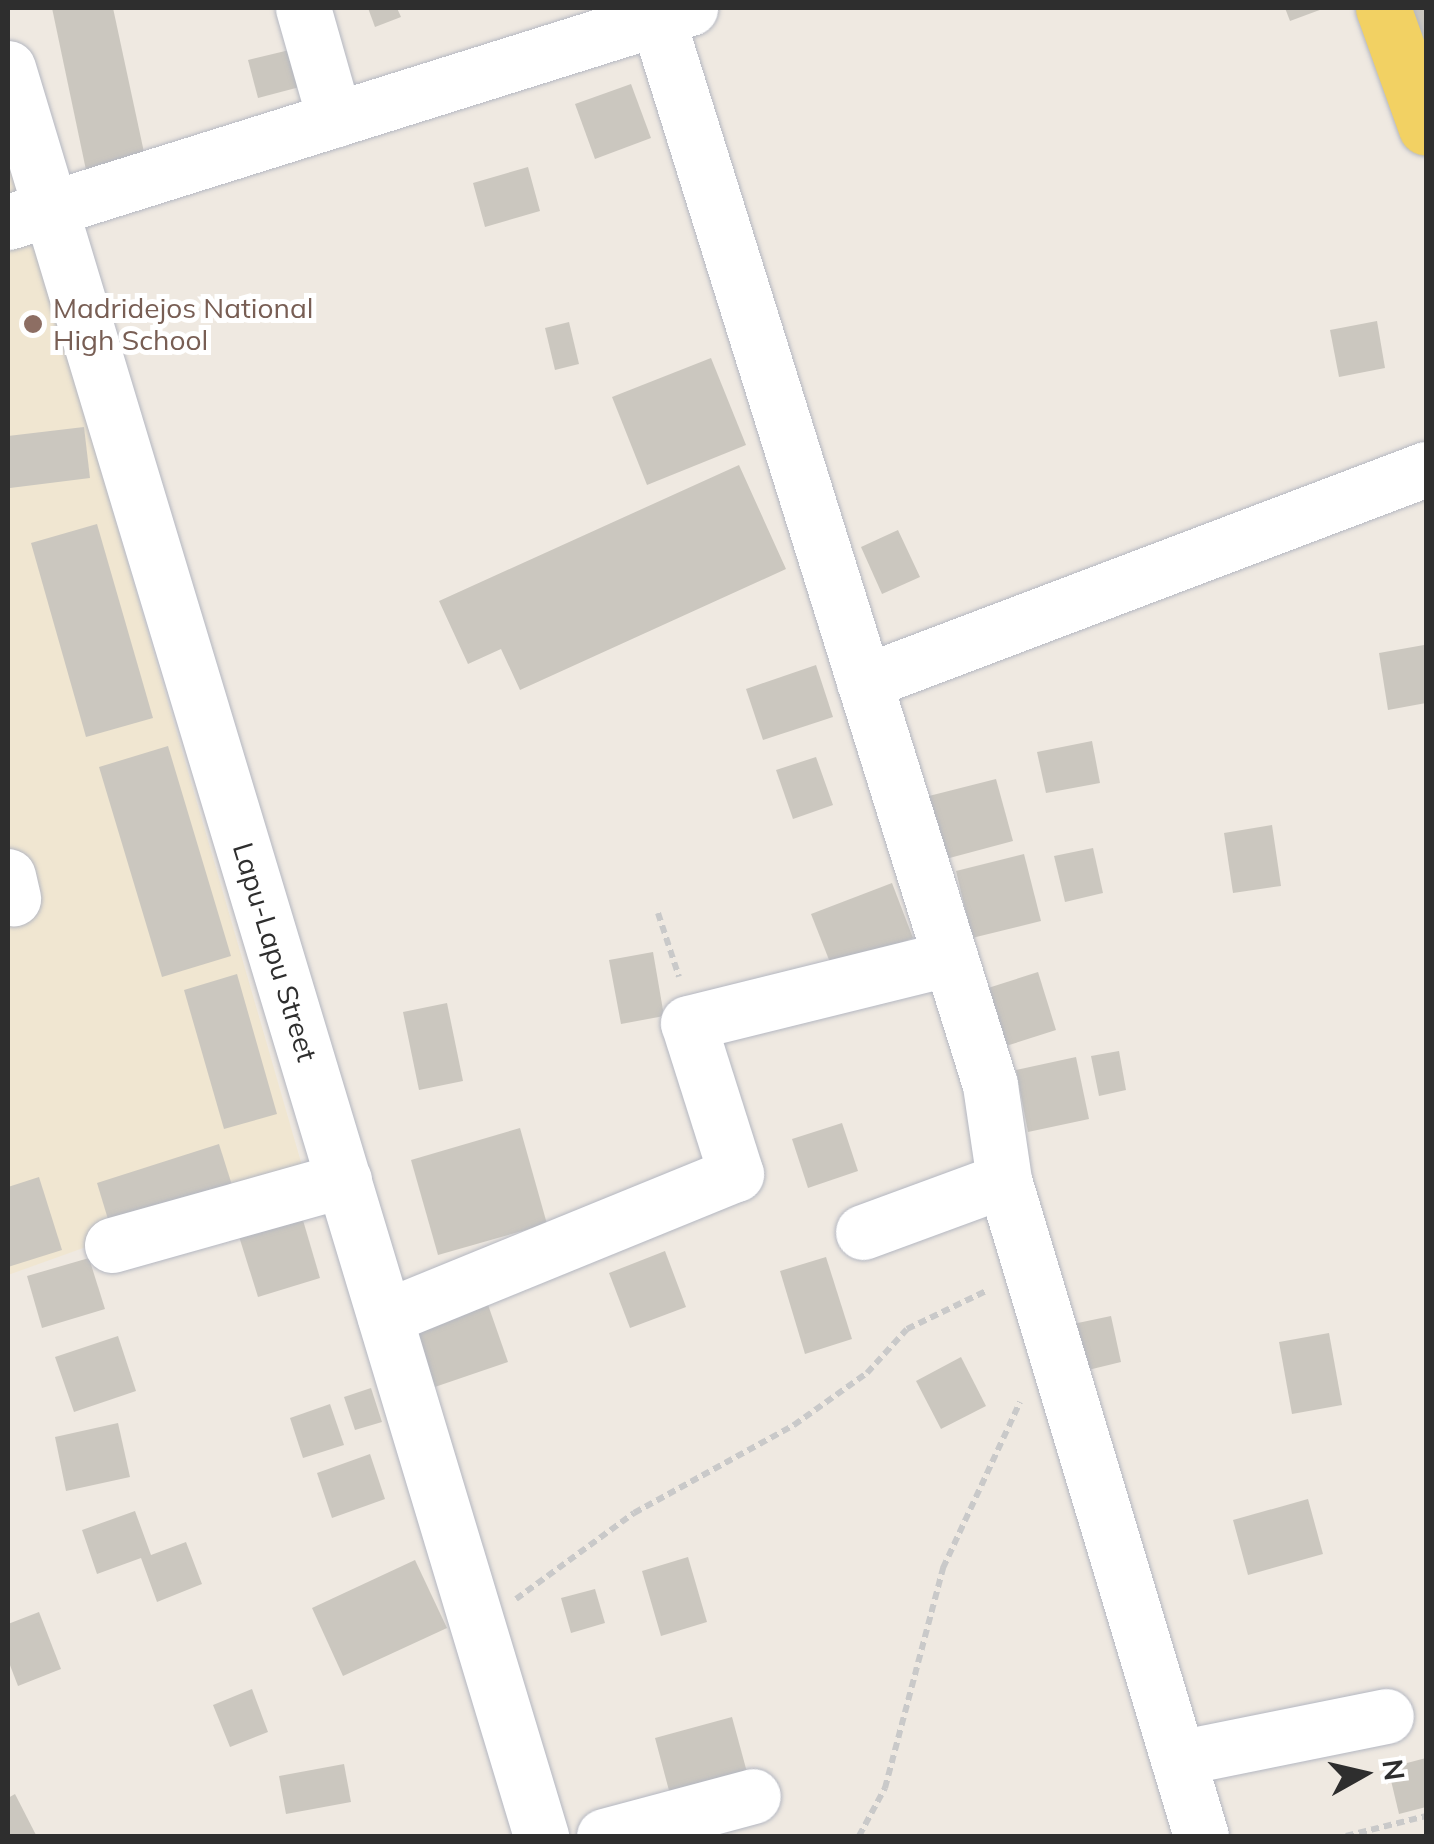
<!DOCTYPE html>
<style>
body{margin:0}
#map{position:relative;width:1434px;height:1844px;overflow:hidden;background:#efe9e1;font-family:Mulish,sans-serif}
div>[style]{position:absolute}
.education>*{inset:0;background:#f0e6d1}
.building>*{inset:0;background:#cbc7bf}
.path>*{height:6px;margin-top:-3px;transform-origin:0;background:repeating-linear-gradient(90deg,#c9c9c9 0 8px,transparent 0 13px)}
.roads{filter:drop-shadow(0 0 2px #b4b7c1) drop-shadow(0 0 2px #b4b7c1)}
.minor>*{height:55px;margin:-27.5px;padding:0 27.5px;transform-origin:27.5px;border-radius:27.5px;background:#fff}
.major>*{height:55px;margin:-27.5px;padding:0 27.5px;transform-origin:27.5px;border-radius:27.5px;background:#f2d163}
.dots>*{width:28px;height:28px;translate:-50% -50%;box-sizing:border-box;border:5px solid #fff;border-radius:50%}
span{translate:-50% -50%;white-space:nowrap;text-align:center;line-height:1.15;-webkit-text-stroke:10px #fff;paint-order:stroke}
.education-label{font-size:28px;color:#785e54}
.left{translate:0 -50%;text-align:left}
.street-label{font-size:28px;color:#2e2e2e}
.frame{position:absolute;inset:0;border:10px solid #2e2e2e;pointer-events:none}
.north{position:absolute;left:1314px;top:1724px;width:100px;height:100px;-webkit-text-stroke:8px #fff;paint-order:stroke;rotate:82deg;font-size:28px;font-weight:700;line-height:40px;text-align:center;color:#2e2e2e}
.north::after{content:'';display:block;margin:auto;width:35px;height:45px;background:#2e2e2e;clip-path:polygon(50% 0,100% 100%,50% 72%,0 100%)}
</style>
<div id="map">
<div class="education">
<div style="clip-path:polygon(8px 149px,303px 1169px,8px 1275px)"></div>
</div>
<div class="building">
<div style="clip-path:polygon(52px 8px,113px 8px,145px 157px,86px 170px)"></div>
<div style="clip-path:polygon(368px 8px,397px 8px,401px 17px,375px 27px)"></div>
<div style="clip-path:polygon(1285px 8px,1325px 8px,1290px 21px)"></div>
<div style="clip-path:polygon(1408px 8px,1426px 8px,1426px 59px)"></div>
<div style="clip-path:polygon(302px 47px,311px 84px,258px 98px,248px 60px)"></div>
<div style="clip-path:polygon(631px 84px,651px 138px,595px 159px,575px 104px)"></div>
<div style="clip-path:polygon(528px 167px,540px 211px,485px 227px,473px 183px)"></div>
<div style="clip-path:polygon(1377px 321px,1385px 368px,1339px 377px,1330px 330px)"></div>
<div style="clip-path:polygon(569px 322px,579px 364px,555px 370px,545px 328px)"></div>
<div style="clip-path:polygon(711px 358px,746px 445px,647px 485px,612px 397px)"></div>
<div style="clip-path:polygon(84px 427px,90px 478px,10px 488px,8px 436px)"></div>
<div style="clip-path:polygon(739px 465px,786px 569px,520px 690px,501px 649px,468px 664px,439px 601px)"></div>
<div style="clip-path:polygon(97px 524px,153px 718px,86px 737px,31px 543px)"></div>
<div style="clip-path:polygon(898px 530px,920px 577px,882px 594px,861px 547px)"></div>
<div style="clip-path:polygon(1424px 645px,1426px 703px,1388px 710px,1379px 653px)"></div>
<div style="clip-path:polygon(816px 665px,833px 717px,763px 740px,746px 689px)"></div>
<div style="clip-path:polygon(1092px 741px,1100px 783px,1046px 793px,1037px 752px)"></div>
<div style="clip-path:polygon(168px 746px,231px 956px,162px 977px,99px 767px)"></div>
<div style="clip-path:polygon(816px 757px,833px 805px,793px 819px,776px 770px)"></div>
<div style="clip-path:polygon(996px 779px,1013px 841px,942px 860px,925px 797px)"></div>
<div style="clip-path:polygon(1272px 825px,1281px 886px,1233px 893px,1224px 833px)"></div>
<div style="clip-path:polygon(1093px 848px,1103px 893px,1065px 902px,1054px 856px)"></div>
<div style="clip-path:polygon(1024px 854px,1041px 921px,972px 938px,956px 871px)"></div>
<div style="clip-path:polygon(892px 883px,913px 938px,833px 970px,811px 914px)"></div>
<div style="clip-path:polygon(653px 952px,664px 1016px,621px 1024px,609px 960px)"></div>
<div style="clip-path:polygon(1038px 972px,1056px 1030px,1006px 1046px,988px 988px)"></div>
<div style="clip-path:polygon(237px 974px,277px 1114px,224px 1129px,184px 990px)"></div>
<div style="clip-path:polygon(447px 1003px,463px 1081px,419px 1090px,403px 1012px)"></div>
<div style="clip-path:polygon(1119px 1051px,1126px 1090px,1099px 1096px,1091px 1056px)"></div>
<div style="clip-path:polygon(1076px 1057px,1089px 1119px,1028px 1132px,1016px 1070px)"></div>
<div style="clip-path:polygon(842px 1123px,858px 1171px,808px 1188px,792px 1139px)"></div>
<div style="clip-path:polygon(520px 1128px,547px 1224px,438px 1255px,411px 1160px)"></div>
<div style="clip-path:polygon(219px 1144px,237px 1201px,114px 1239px,97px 1183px)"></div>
<div style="clip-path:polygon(39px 1177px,62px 1250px,8px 1267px,8px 1187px)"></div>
<div style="clip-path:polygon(300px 1210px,320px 1278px,258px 1297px,237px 1230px)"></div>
<div style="clip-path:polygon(665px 1251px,686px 1307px,630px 1328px,609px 1273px)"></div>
<div style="clip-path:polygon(826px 1257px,852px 1339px,805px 1354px,780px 1271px)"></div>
<div style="clip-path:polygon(89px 1258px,105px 1309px,42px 1328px,27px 1276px)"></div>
<div style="clip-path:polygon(486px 1299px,508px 1362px,426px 1390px,405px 1327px)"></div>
<div style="clip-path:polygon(1111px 1316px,1121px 1362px,1084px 1371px,1073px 1324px)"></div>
<div style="clip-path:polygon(1329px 1333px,1342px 1405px,1292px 1414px,1279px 1342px)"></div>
<div style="clip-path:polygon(118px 1336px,136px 1391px,74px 1412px,55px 1357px)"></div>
<div style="clip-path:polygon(961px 1357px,986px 1406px,941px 1429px,916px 1381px)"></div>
<div style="clip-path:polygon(371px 1388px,382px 1422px,355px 1430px,344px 1397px)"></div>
<div style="clip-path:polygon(330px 1404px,344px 1445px,303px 1458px,290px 1418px)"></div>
<div style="clip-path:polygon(118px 1423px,130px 1477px,66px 1491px,55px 1437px)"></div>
<div style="clip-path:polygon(370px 1454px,385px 1499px,332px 1518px,317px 1473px)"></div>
<div style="clip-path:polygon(1308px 1499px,1323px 1554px,1248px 1575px,1233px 1520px)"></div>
<div style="clip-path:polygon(135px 1511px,151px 1555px,186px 1542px,202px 1584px,157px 1602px,141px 1558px,97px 1574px,82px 1530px)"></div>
<div style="clip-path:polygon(688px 1557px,707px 1622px,661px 1636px,642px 1571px)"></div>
<div style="clip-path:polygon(415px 1560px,447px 1628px,343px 1676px,312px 1608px)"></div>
<div style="clip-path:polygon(595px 1589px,605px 1623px,571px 1633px,561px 1598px)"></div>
<div style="clip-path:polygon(39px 1612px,61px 1669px,18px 1686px,8px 1660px,8px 1624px)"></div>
<div style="clip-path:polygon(252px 1689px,268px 1732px,230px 1747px,213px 1705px)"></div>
<div style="clip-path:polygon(732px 1717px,748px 1776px,671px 1798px,655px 1738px)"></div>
<div style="clip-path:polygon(1426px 1758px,1426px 1807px,1399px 1814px,1388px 1768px)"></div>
<div style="clip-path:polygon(344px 1764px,351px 1802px,286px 1814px,279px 1776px)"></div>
<div style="clip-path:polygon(15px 1794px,36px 1835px,34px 1836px,8px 1836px,8px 1798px)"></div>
</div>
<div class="path">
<div style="left:658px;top:913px;width:67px;rotate:71.8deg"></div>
<div style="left:516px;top:1599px;width:146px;rotate:-36.1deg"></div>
<div style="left:634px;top:1513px;width:183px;rotate:-28.8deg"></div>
<div style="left:794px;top:1425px;width:90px;rotate:-35.5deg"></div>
<div style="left:867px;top:1373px;width:59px;rotate:-47.7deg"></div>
<div style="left:907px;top:1329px;width:90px;rotate:-25.7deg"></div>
<div style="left:859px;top:1836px;width:55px;rotate:-61.6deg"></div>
<div style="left:885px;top:1788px;width:228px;rotate:-75.2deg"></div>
<div style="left:943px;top:1568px;width:183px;rotate:-65.1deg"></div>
<div style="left:1346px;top:1836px;width:82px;rotate:-14deg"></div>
</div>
<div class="roads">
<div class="minor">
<div style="left:303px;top:8px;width:116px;rotate:74.1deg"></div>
<div style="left:654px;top:8px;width:1128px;rotate:72.67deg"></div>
<div style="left:990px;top:1085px;width:96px;rotate:81.6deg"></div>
<div style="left:1004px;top:1180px;width:685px;rotate:73.28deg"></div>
<div style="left:8px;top:68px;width:1847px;rotate:73.22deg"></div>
<div style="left:8px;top:222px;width:715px;rotate:-17.42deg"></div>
<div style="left:864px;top:682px;width:601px;rotate:-20.76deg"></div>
<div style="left:8px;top:876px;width:23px;rotate:77deg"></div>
<div style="left:863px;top:1232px;width:150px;rotate:-20.2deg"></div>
<div style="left:112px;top:1245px;width:241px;rotate:-15.7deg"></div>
<div style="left:385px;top:1317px;width:379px;rotate:-22.2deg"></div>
<div style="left:736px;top:1174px;width:158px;rotate:-107.6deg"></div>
<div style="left:688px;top:1023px;width:270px;rotate:-13.9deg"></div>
<div style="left:1178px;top:1758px;width:212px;rotate:-11.4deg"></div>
<div style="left:604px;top:1836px;width:154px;rotate:-15deg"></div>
</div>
<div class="major">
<div style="left:1383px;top:8px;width:127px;rotate:70.3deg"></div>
</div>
</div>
<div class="dots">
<div style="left:33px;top:324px;background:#8d6e63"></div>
</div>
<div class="education-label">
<span class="left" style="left:53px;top:324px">Madridejos National<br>High School</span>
</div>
<div class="street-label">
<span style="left:275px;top:952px;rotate:73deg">Lapu-Lapu Street</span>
</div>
<div class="frame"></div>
<div class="north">N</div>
</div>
